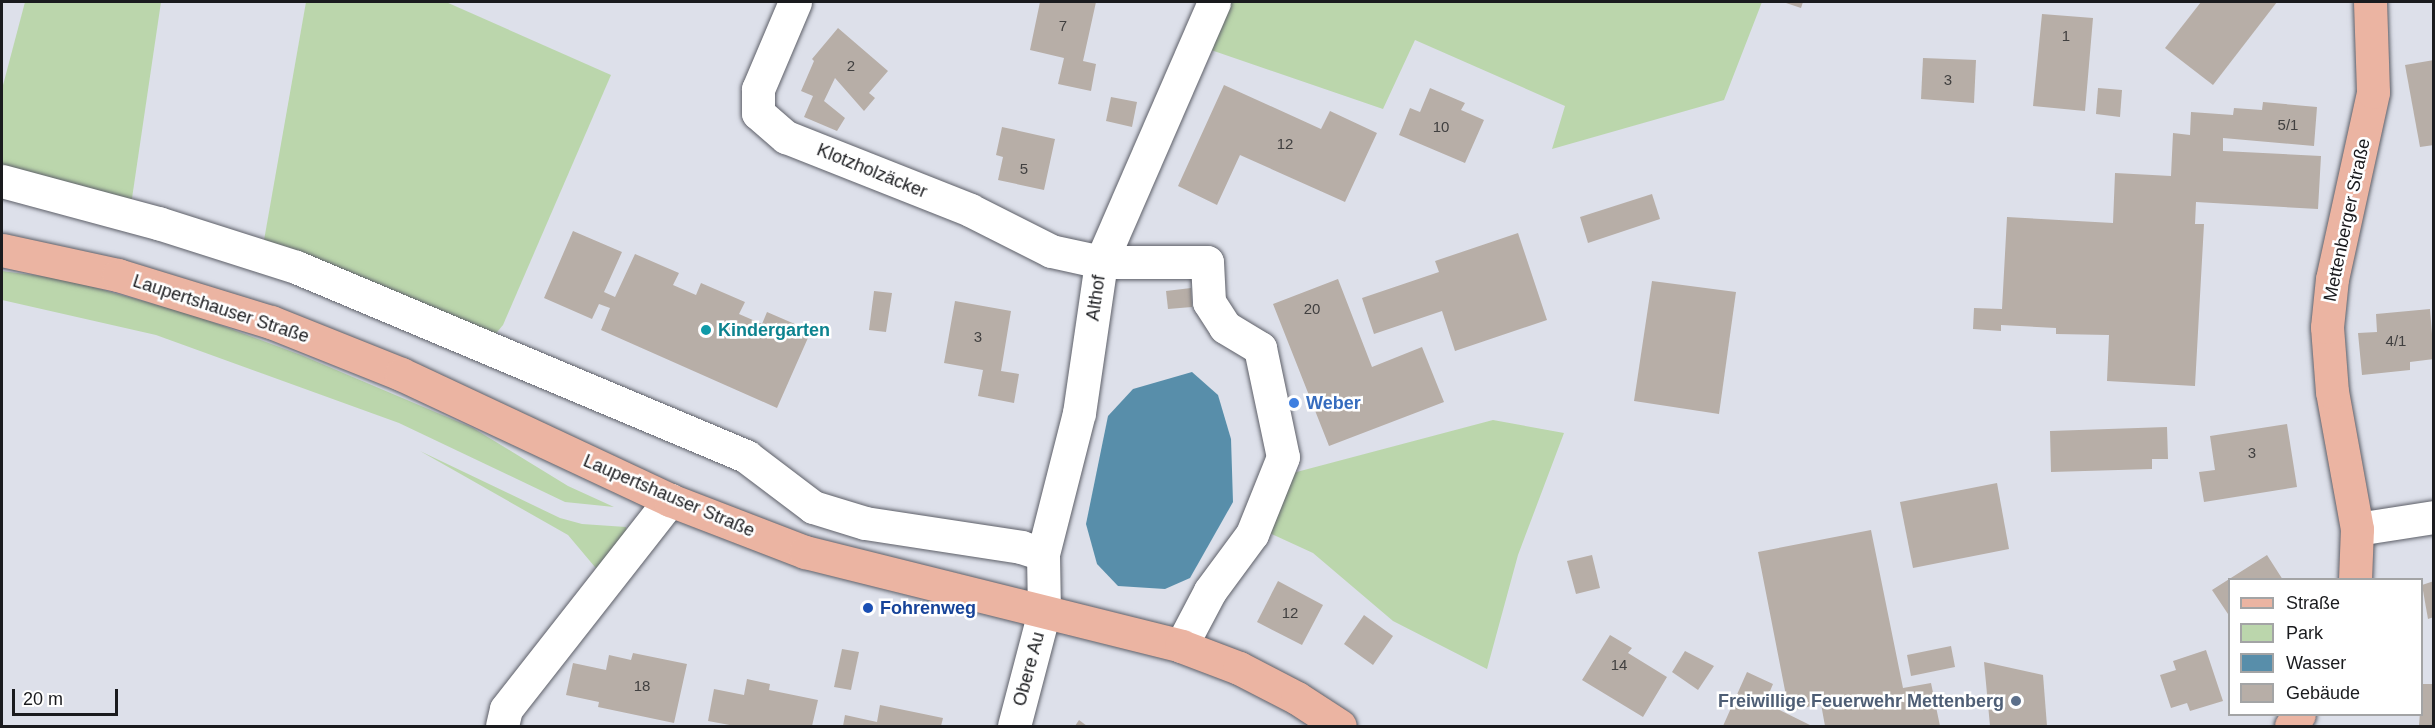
<!DOCTYPE html>
<meta charset="utf-8">
<style>
body{margin:0}
#map{position:relative;width:2435px;height:728px;overflow:hidden;background:#dde0ea;font-family:Arial,sans-serif}
div>[style]{position:absolute}
.green>*{inset:0;background:#bbd6ac}
.water>*{inset:0;background:#588eaa}
.building>*{inset:0;background:#b7aea7}
.roads{filter:drop-shadow(0 0 2px #5d5f68) drop-shadow(0 0 2px #5d5f68)}
.minor>*{height:33px;margin:-16.5px;padding:0 16.5px;transform-origin:16.5px;border-radius:16.5px;background:#fff}
.major>*{height:33px;margin:-16.5px;padding:0 16.5px;transform-origin:16.5px;border-radius:16.5px;background:#ebb4a2}
.dots>*{width:16px;height:16px;translate:-50% -50%;box-sizing:border-box;border:3px solid #fff;border-radius:50%}
span{translate:-50% -50%;white-space:nowrap;text-align:center;line-height:1.15;-webkit-text-stroke:5px #fff;paint-order:stroke}
.number-label{font-size:15px;color:#414040}
.number-label span{-webkit-text-stroke-width:0}
.street-label{font-size:18px;color:#1a1b1e}
.culture-label{font-size:18px;color:#0d838f;font-weight:700}
.left{translate:0 -50%;text-align:left}
.shop-label{font-size:18px;color:#366cbe;font-weight:700}
.transit-label{font-size:18px;color:#164399;font-weight:700}
.service-label{font-size:18px;color:#4e5e75;font-weight:700}
.right{translate:-100% -50%;text-align:right}
.frame{position:absolute;inset:0;border:3px solid #1a1b1e;pointer-events:none}
.legend{position:absolute;left:2228px;top:578px;width:195px;height:138px;box-sizing:border-box;background:#fff;border:2px solid #a3a4a5;margin:0;padding:8px 10px;list-style:none;font-size:18px;color:#1a1b1e}
.legend li{display:flex;align-items:center;gap:12px;height:30px}
.legend b{width:30px;border:2px solid #a3a4a5}
.scale{position:absolute;left:12px;top:689px;width:106px;height:27px;box-sizing:border-box;border:3px solid #1a1b1e;border-top:0;padding-left:8px;font-size:18px;line-height:21px;white-space:nowrap;color:#1a1b1e;-webkit-text-stroke:4px #fff;paint-order:stroke}
</style>
<div id="map">
<div class="green">
<div style="clip-path:polygon(25px 2px,161px 2px,131px 205px,2px 170px,2px 89px)"></div>
<div style="clip-path:polygon(306px 2px,446px 2px,611px 75px,503px 325px,493px 337px,263px 246px)"></div>
<div style="clip-path:polygon(1232px 2px,1762px 2px,1724px 100px,1552px 149px,1565px 106px,1415px 40px,1383px 109px,1211px 50px)"></div>
<div style="clip-path:polygon(2px 271px,64px 279px,193px 315px,301px 355px,473px 428px,568px 486px,614px 507px,565px 502px,399px 423px,156px 335px,2px 300px)"></div>
<div style="clip-path:polygon(1493px 420px,1564px 433px,1518px 555px,1487px 669px,1393px 621px,1313px 553px,1263px 530px,1289px 474px)"></div>
<div style="clip-path:polygon(420px 451px,560px 518px,582px 524px,626px 527px,627px 533px,600px 573px,568px 535px)"></div>
</div>
<div class="water">
<div style="clip-path:polygon(1192px 372px,1218px 395px,1231px 439px,1233px 502px,1190px 578px,1165px 589px,1118px 586px,1097px 564px,1086px 524px,1108px 416px,1133px 389px)"></div>
</div>
<div class="building">
<div style="clip-path:polygon(1040px 2px,1096px 2px,1083px 61px,1096px 64px,1091px 91px,1058px 84px,1064px 58px,1030px 50px)"></div>
<div style="clip-path:polygon(1783px 2px,1803px 2px,1801px 8px)"></div>
<div style="clip-path:polygon(2201px 2px,2277px 2px,2213px 85px,2165px 48px)"></div>
<div style="clip-path:polygon(2042px 14px,2093px 18px,2085px 111px,2033px 106px)"></div>
<div style="clip-path:polygon(838px 28px,888px 71px,869px 93px,875px 98px,864px 111px,835px 78px,824px 101px,845px 118px,837px 131px,804px 117px,813px 96px,801px 91px,814px 61px,812px 59px)"></div>
<div style="clip-path:polygon(1923px 58px,1976px 60px,1974px 103px,1921px 99px)"></div>
<div style="clip-path:polygon(2434px 60px,2434px 145px,2420px 147px,2405px 65px)"></div>
<div style="clip-path:polygon(1224px 85px,1321px 129px,1330px 111px,1377px 133px,1345px 202px,1240px 155px,1217px 205px,1178px 186px)"></div>
<div style="clip-path:polygon(1430px 88px,1465px 103px,1461px 110px,1484px 120px,1465px 163px,1399px 135px,1410px 108px,1420px 112px)"></div>
<div style="clip-path:polygon(2098px 88px,2122px 90px,2120px 117px,2096px 114px)"></div>
<div style="clip-path:polygon(1111px 97px,1137px 102px,1132px 127px,1106px 121px)"></div>
<div style="clip-path:polygon(2263px 102px,2317px 107px,2314px 146px,2223px 138px,2223px 151px,2321px 156px,2318px 209px,2196px 202px,2195px 224px,2204px 224px,2195px 386px,2107px 381px,2109px 335px,2056px 334px,2056px 328px,2001px 325px,2001px 331px,1973px 329px,1974px 308px,2002px 309px,2007px 217px,2113px 223px,2115px 173px,2171px 176px,2173px 133px,2190px 135px,2191px 112px,2233px 115px,2234px 108px,2262px 110px)"></div>
<div style="clip-path:polygon(1002px 127px,1055px 139px,1044px 190px,998px 180px,1003px 157px,996px 155px)"></div>
<div style="clip-path:polygon(1652px 194px,1660px 219px,1588px 243px,1580px 217px)"></div>
<div style="clip-path:polygon(573px 231px,622px 252px,604px 292px,615px 297px,635px 254px,679px 273px,673px 285px,696px 295px,701px 283px,745px 302px,739px 314px,762px 324px,767px 312px,811px 331px,777px 408px,601px 330px,610px 308px,599px 304px,592px 319px,544px 298px)"></div>
<div style="clip-path:polygon(1518px 233px,1547px 320px,1455px 351px,1442px 311px,1374px 334px,1362px 298px,1439px 272px,1435px 261px)"></div>
<div style="clip-path:polygon(1338px 279px,1372px 367px,1422px 347px,1444px 402px,1329px 446px,1273px 304px)"></div>
<div style="clip-path:polygon(1652px 281px,1736px 292px,1719px 414px,1634px 401px)"></div>
<div style="clip-path:polygon(1191px 288px,1192px 307px,1168px 309px,1166px 291px)"></div>
<div style="clip-path:polygon(874px 291px,892px 293px,886px 332px,869px 330px)"></div>
<div style="clip-path:polygon(955px 301px,1011px 311px,1001px 371px,1019px 374px,1014px 403px,978px 396px,983px 370px,944px 363px)"></div>
<div style="clip-path:polygon(2430px 309px,2434px 359px,2410px 362px,2410px 370px,2362px 375px,2358px 333px,2377px 332px,2376px 314px)"></div>
<div style="clip-path:polygon(2287px 424px,2297px 487px,2204px 502px,2199px 472px,2215px 470px,2210px 436px)"></div>
<div style="clip-path:polygon(2167px 427px,2168px 459px,2152px 459px,2152px 469px,2051px 472px,2050px 431px)"></div>
<div style="clip-path:polygon(1997px 483px,2009px 549px,1913px 568px,1900px 502px)"></div>
<div style="clip-path:polygon(1871px 530px,1903px 688px,1931px 683px,1940px 726px,1825px 726px,1821px 704px,1789px 711px,1758px 552px)"></div>
<div style="clip-path:polygon(1592px 555px,1600px 588px,1576px 594px,1567px 561px)"></div>
<div style="clip-path:polygon(2267px 555px,2283px 580px,2230px 580px,2230px 617px,2212px 590px)"></div>
<div style="clip-path:polygon(1278px 581px,1323px 605px,1302px 645px,1257px 622px)"></div>
<div style="clip-path:polygon(2434px 581px,2434px 617px,2428px 619px,2422px 585px)"></div>
<div style="clip-path:polygon(1364px 615px,1393px 636px,1373px 665px,1344px 644px)"></div>
<div style="clip-path:polygon(1610px 635px,1632px 648px,1628px 653px,1667px 677px,1643px 717px,1582px 680px)"></div>
<div style="clip-path:polygon(1951px 646px,1955px 667px,1911px 676px,1907px 655px)"></div>
<div style="clip-path:polygon(842px 649px,859px 652px,851px 690px,834px 687px)"></div>
<div style="clip-path:polygon(2206px 650px,2223px 701px,2190px 711px,2187px 703px,2171px 708px,2160px 675px,2176px 670px,2173px 661px)"></div>
<div style="clip-path:polygon(1685px 651px,1714px 666px,1698px 690px,1672px 672px)"></div>
<div style="clip-path:polygon(633px 653px,687px 664px,674px 723px,598px 707px,599px 702px,566px 695px,573px 663px,606px 670px,609px 655px,631px 660px)"></div>
<div style="clip-path:polygon(1984px 662px,2043px 675px,2047px 726px,1990px 726px)"></div>
<div style="clip-path:polygon(1747px 672px,1773px 684px,1765px 703px,1812px 726px,1723px 726px)"></div>
<div style="clip-path:polygon(747px 679px,770px 684px,769px 690px,818px 700px,812px 726px,735px 726px,708px 721px,714px 689px,744px 695px)"></div>
<div style="clip-path:polygon(2422px 684px,2434px 684px,2434px 726px,2419px 726px)"></div>
<div style="clip-path:polygon(880px 705px,943px 718px,941px 726px,843px 726px,845px 715px,877px 722px)"></div>
<div style="clip-path:polygon(1079px 720px,1087px 726px,1075px 726px)"></div>
</div>
<div class="roads">
<div class="minor">
<div style="left:795px;top:2px;width:95px;rotate:113deg"></div>
<div style="left:758px;top:89px;width:24px;rotate:90deg"></div>
<div style="left:758px;top:113px;width:37px;rotate:41deg"></div>
<div style="left:786px;top:137px;width:198px;rotate:21.6deg"></div>
<div style="left:970px;top:210px;width:91px;rotate:26.8deg"></div>
<div style="left:1051px;top:251px;width:51px;rotate:12.4deg"></div>
<div style="left:1101px;top:262px;width:106px"></div>
<div style="left:1207px;top:262px;width:40px;rotate:87.1deg"></div>
<div style="left:1209px;top:302px;width:30px;rotate:57deg"></div>
<div style="left:1225px;top:327px;width:41px;rotate:31deg"></div>
<div style="left:1260px;top:348px;width:111px;rotate:78.1deg"></div>
<div style="left:1283px;top:457px;width:83px;rotate:111.9deg"></div>
<div style="left:1252px;top:534px;width:71px;rotate:126.4deg"></div>
<div style="left:1210px;top:591px;width:62px;rotate:117.8deg"></div>
<div style="left:2px;top:181px;width:162px;rotate:15.1deg"></div>
<div style="left:158px;top:223px;width:145px;rotate:17.7deg"></div>
<div style="left:296px;top:267px;width:489px;rotate:22.8deg"></div>
<div style="left:747px;top:457px;width:83px;rotate:37.1deg"></div>
<div style="left:813px;top:507px;width:54px;rotate:17.1deg"></div>
<div style="left:865px;top:523px;width:158px;rotate:8.7deg"></div>
<div style="left:1021px;top:547px;width:23px;rotate:18deg"></div>
<div style="left:2357px;top:529px;width:78px;rotate:-8.9deg"></div>
<div style="left:502px;top:726px;width:17px;rotate:-77deg"></div>
<div style="left:506px;top:709px;width:266px;rotate:-51.9deg"></div>
<div style="left:1014px;top:726px;width:118px;rotate:-75.3deg"></div>
<div style="left:1044px;top:612px;width:58px;rotate:-91deg"></div>
<div style="left:1043px;top:554px;width:146px;rotate:-75.7deg"></div>
<div style="left:1079px;top:413px;width:153px;rotate:-81.7deg"></div>
<div style="left:1101px;top:262px;width:283px;rotate:-66.5deg"></div>
</div>
<div class="major">
<div style="left:2px;top:250px;width:119px;rotate:12.2deg"></div>
<div style="left:118px;top:275px;width:160px;rotate:17.1deg"></div>
<div style="left:271px;top:322px;width:140px;rotate:21.8deg"></div>
<div style="left:401px;top:374px;width:297px;rotate:25.1deg"></div>
<div style="left:670px;top:500px;width:145px;rotate:21.1deg"></div>
<div style="left:805px;top:552px;width:388px;rotate:14deg"></div>
<div style="left:1181px;top:646px;width:62px;rotate:20.8deg"></div>
<div style="left:1239px;top:668px;width:65px;rotate:27.3deg"></div>
<div style="left:1297px;top:698px;width:51px;rotate:33.1deg"></div>
<div style="left:2355px;top:580px;width:51px;rotate:-87.8deg"></div>
<div style="left:2357px;top:529px;width:139px;rotate:-100.3deg"></div>
<div style="left:2332px;top:392px;width:65px;rotate:-94.4deg"></div>
<div style="left:2327px;top:327px;width:48px;rotate:-84.1deg"></div>
<div style="left:2332px;top:279px;width:191px;rotate:-77.6deg"></div>
<div style="left:2373px;top:92px;width:90px;rotate:-91.9deg"></div>
<div style="left:2291px;top:726px;width:14px;rotate:-56deg"></div>
</div>
</div>
<div class="dots">
<div style="left:706px;top:330px;background:#0f9aa8"></div>
<div style="left:1294px;top:403px;background:#3f7fe0"></div>
<div style="left:868px;top:608px;background:#1a4fb4"></div>
<div style="left:2016px;top:701px;background:#5c6f8a"></div>
</div>
<div class="number-label">
<span style="left:1063px;top:26px">7</span>
<span style="left:2066px;top:36px">1</span>
<span style="left:851px;top:66px">2</span>
<span style="left:1948px;top:80px">3</span>
<span style="left:2288px;top:125px">5/1</span>
<span style="left:1441px;top:127px">10</span>
<span style="left:1285px;top:144px">12</span>
<span style="left:1024px;top:169px">5</span>
<span style="left:1312px;top:309px">20</span>
<span style="left:978px;top:337px">3</span>
<span style="left:2396px;top:341px">4/1</span>
<span style="left:2252px;top:453px">3</span>
<span style="left:1290px;top:613px">12</span>
<span style="left:1619px;top:665px">14</span>
<span style="left:642px;top:686px">18</span>
</div>
<div class="street-label">
<span style="left:872px;top:171px;rotate:22deg">Klotzholzäcker</span>
<span style="left:2347px;top:220px;rotate:-78deg">Mettenberger Straße</span>
<span style="left:1096px;top:298px;rotate:-82deg">Althof</span>
<span style="left:221px;top:309px;rotate:18deg">Laupertshauser Straße</span>
<span style="left:669px;top:496px;rotate:23deg">Laupertshauser Straße</span>
<span style="left:1029px;top:669px;rotate:-75deg">Obere Au</span>
</div>
<div class="culture-label">
<span class="left" style="left:718px;top:330px">Kindergarten</span>
</div>
<div class="shop-label">
<span class="left" style="left:1306px;top:403px">Weber</span>
</div>
<div class="transit-label">
<span class="left" style="left:880px;top:608px">Fohrenweg</span>
</div>
<div class="service-label">
<span class="right" style="left:2004px;top:701px">Freiwillige Feuerwehr Mettenberg</span>
</div>
<div class="frame"></div>
<ul class="legend">
<li><b style="height:8px;background:#ebb4a2"></b>Straße</li>
<li><b style="height:16px;background:#bbd6ac"></b>Park</li>
<li><b style="height:16px;background:#588eaa"></b>Wasser</li>
<li><b style="height:16px;background:#b7aea7"></b>Gebäude</li>
</ul>
<div class="scale">20 m</div>
</div>
